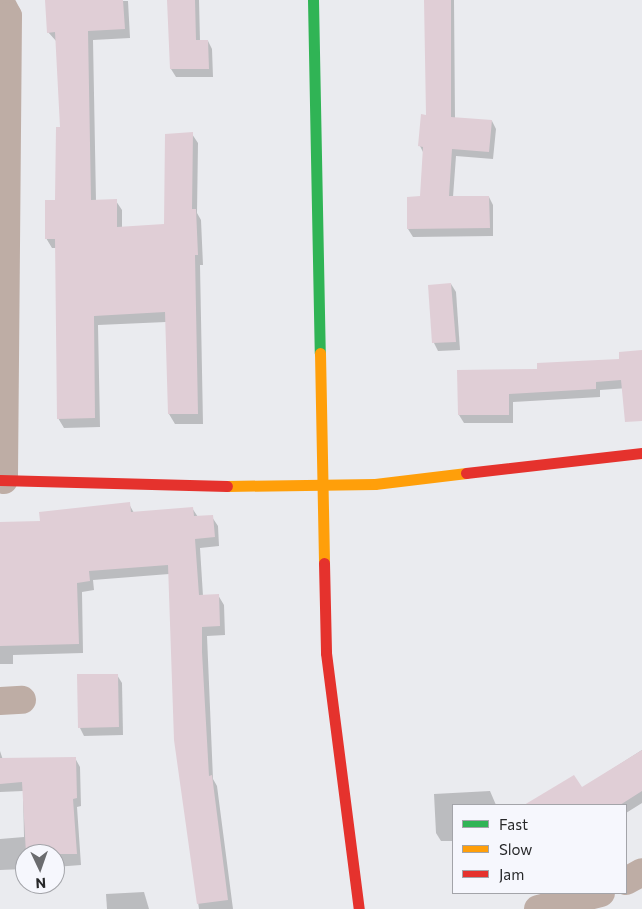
<!DOCTYPE html>
<style>
body{margin:0}
#map{position:relative;width:642px;height:909px;overflow:hidden;background:#eaebef;font-family:Commissioner,sans-serif}
div>[style]{position:absolute}
.shadow>*{inset:0;background:#0003}
.building>*{inset:0;background:#e0ced6}
.street>*{height:28px;margin:-14px;padding:0 14px;transform-origin:14px;border-radius:14px;background:#beada5}
.fast>*{height:11px;margin:-5.5px;padding:0 5.5px;transform-origin:5.5px;border-radius:5.5px;background:#30b455}
.slow>*{height:11px;margin:-5.5px;padding:0 5.5px;transform-origin:5.5px;border-radius:5.5px;background:#ff9f0a}
.jam>*{height:11px;margin:-5.5px;padding:0 5.5px;transform-origin:5.5px;border-radius:5.5px;background:#e5322d}
span{translate:-50% -50%;white-space:nowrap;text-align:center;line-height:1.15;-webkit-text-stroke:4.5px #f6f7fd;paint-order:stroke}
.legend{position:absolute;left:452px;top:804px;width:175px;height:90px;box-sizing:border-box;background:#f6f7fd;border:1px solid #a3a4a9;margin:0;padding:6px 9px;list-style:none;font-size:15px;color:#27282a}
.legend li{display:flex;align-items:center;gap:10px;height:25px}
.legend b{width:25px;border:1px solid #a3a4a9}
.north{position:absolute;left:15px;top:844px;width:50px;height:50px;box-sizing:border-box;background:#f6f7fd;border:1px solid #a3a4a9;border-radius:50%;rotate:177deg;font-size:14px;font-weight:700;line-height:20px;text-align:center;color:#27282a}
.north::after{content:'';display:block;margin:auto;width:18px;height:22px;background:#6b6c6f;clip-path:polygon(50% 0,100% 100%,50% 72%,0 100%)}
</style>
<div id="map">
<div class="shadow">
<div style="clip-path:polygon(47px 0,128px 1px,130px 38px,93px 40px,96px 201px,116px 201px,122px 210px,122px 228px,165px 225px,192px 134px,198px 143px,197px 213px,201px 220px,203px 265px,200px 265px,203px 424px,175px 424px,169px 414px,166px 322px,98px 325px,100px 427px,64px 428px,58px 418px,56px 248px,52px 248px,46px 238px,56px 201px,61px 128px,57px 42px,48px 32px)"></div>
<div style="clip-path:polygon(169px 0,199px 0,200px 41px,208px 41px,212px 49px,213px 77px,176px 77px,171px 69px)"></div>
<div style="clip-path:polygon(426px 0,454px 0,455px 118px,492px 121px,496px 129px,493px 159px,456px 156px,453px 197px,489px 197px,493px 205px,493px 236px,413px 237px,408px 229px,422px 198px,424px 154px,420px 146px,427px 116px)"></div>
<div style="clip-path:polygon(451px 284px,456px 292px,460px 350px,438px 351px,434px 343px,429px 286px)"></div>
<div style="clip-path:polygon(642px 352px,642px 387px,600px 390px,600px 397px,513px 402px,513px 423px,464px 423px,459px 415px,459px 371px,538px 370px,620px 360px)"></div>
<div style="clip-path:polygon(129px 504px,134px 513px,192px 508px,198px 517px,212px 517px,218px 526px,219px 546px,200px 548px,203px 596px,218px 595px,224px 605px,225px 635px,207px 636px,213px 779px,217px 786px,233px 909px,199px 909px,175px 740px,169px 574px,93px 580px,94px 590px,82px 592px,83px 653px,13px 655px,13px 664px,0 664px,0 523px,42px 523px)"></div>
<div style="clip-path:polygon(117px 675px,122px 683px,123px 735px,84px 736px,80px 728px)"></div>
<div style="clip-path:polygon(642px 750px,642px 803px,626px 813px,626px 805px,563px 805px,557px 795px,558px 805px,507px 805px,529px 804px,574px 777px,581px 789px)"></div>
<div style="clip-path:polygon(0 751px,3px 760px,75px 758px,80px 767px,81px 806px,77px 807px,81px 865px,55px 867px,55px 854px,25px 854px,25px 869px,0 870px,0 839px,24px 837px,23px 791px,0 792px)"></div>
<div style="clip-path:polygon(490px 791px,496px 805px,453px 805px,453px 841px,441px 841px,436px 833px,434px 794px)"></div>
<div style="clip-path:polygon(144px 892px,149px 909px,107px 909px,106px 894px)"></div>
</div>
<div class="building">
<div style="clip-path:polygon(45px 0,123px 0,125px 29px,88px 31px,91px 200px,117px 199px,117px 227px,164px 224px,165px 134px,193px 132px,192px 209px,196px 209px,198px 255px,195px 255px,198px 414px,168px 414px,165px 312px,94px 316px,95px 418px,57px 419px,55px 239px,45px 239px,45px 200px,55px 200px,56px 127px,60px 127px,55px 32px,47px 33px)"></div>
<div style="clip-path:polygon(167px 0,195px 0,196px 40px,208px 40px,209px 69px,170px 69px)"></div>
<div style="clip-path:polygon(424px 0,451px 0,451px 117px,492px 120px,489px 152px,452px 149px,449px 196px,489px 196px,490px 228px,407px 229px,407px 197px,420px 196px,423px 147px,418px 146px,421px 114px,426px 115px)"></div>
<div style="clip-path:polygon(451px 283px,456px 342px,432px 343px,428px 285px)"></div>
<div style="clip-path:polygon(642px 350px,642px 421px,625px 422px,621px 380px,596px 382px,596px 389px,509px 394px,509px 415px,458px 415px,457px 370px,537px 369px,537px 363px,619px 359px,619px 352px)"></div>
<div style="clip-path:polygon(130px 502px,131px 512px,193px 507px,194px 516px,213px 515px,215px 537px,195px 539px,199px 595px,219px 594px,220px 626px,202px 627px,202px 652px,209px 776px,212px 775px,228px 900px,197px 904px,174px 740px,168px 565px,89px 571px,90px 581px,77px 583px,79px 644px,0 646px,0 522px,40px 521px,39px 512px)"></div>
<div style="clip-path:polygon(77px 674px,118px 674px,119px 727px,78px 728px)"></div>
<div style="clip-path:polygon(642px 750px,642px 791px,620px 805px,524px 805px,574px 775px,582px 787px)"></div>
<div style="clip-path:polygon(76px 757px,77px 798px,73px 799px,77px 854px,26px 854px,22px 782px,0 784px,0 758px)"></div>
</div>
<div class="street">
<div style="left:0;top:1px;width:17px;rotate:62deg"></div>
<div style="left:8px;top:16px;width:464px;rotate:90.5deg"></div>
<div style="left:0;top:701px;width:22px;rotate:-3deg"></div>
<div style="left:626px;top:881px;width:18px;rotate:-29deg"></div>
<div style="left:538px;top:909px;width:65px;rotate:-14.3deg"></div>
</div>
<div class="fast">
<div style="left:313px;top:0;width:353px;rotate:88.9deg"></div>
</div>
<div class="slow">
<div style="left:320px;top:353px;width:210px;rotate:88.9deg"></div>
<div style="left:227px;top:486px;width:148px;rotate:-0.8deg"></div>
<div style="left:375px;top:484px;width:92px;rotate:-6.9deg"></div>
</div>
<div class="jam">
<div style="left:466px;top:473px;width:177px;rotate:-6.5deg"></div>
<div style="left:0;top:480px;width:227px;rotate:1.5deg"></div>
<div style="left:324px;top:563px;width:90px;rotate:88.7deg"></div>
<div style="left:326px;top:653px;width:258px;rotate:82.7deg"></div>
</div>
<ul class="legend">
<li><b style="height:6px;background:#30b455"></b>Fast</li>
<li><b style="height:6px;background:#ff9f0a"></b>Slow</li>
<li><b style="height:6px;background:#e5322d"></b>Jam</li>
</ul>
<div class="north">N</div>
</div>
